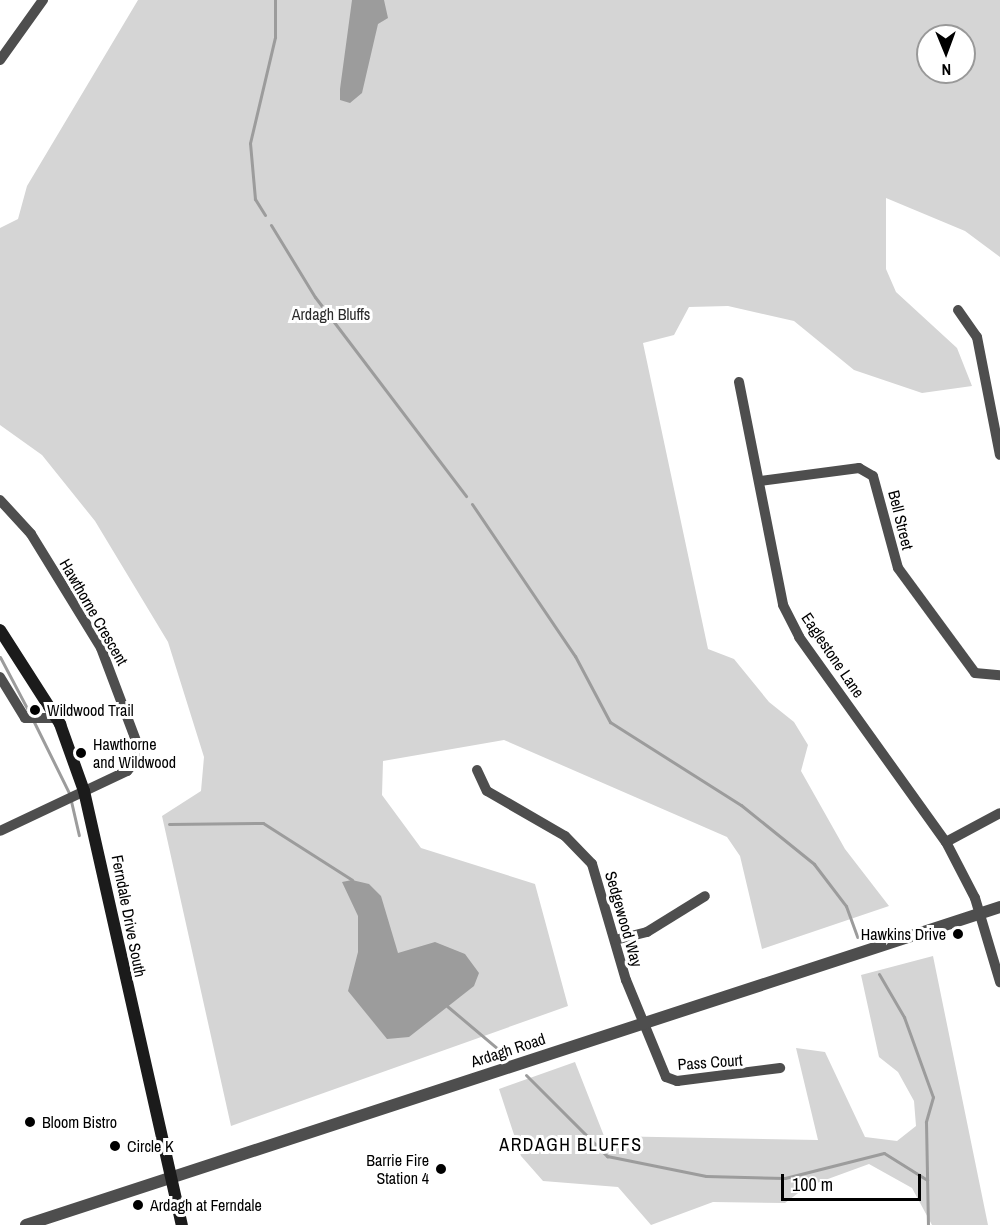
<!DOCTYPE html>
<style>
body{margin:0}
#map{position:relative;width:1000px;height:1225px;overflow:hidden;background:#fff;font-family:"Archivo Narrow",sans-serif}
div>[style]{position:absolute}
.green>*{inset:0;background:#d5d5d5}
.water>*{inset:0;background:#9c9c9c}
.stream>*{height:3px;margin:-1.5px;padding:0 1.5px;transform-origin:1.5px;border-radius:1.5px;background:#9c9c9c}
.minor>*{height:10px;margin:-5px;padding:0 5px;transform-origin:5px;border-radius:5px;background:#4e4e4e}
.tertiary>*{height:12px;margin:-6px;padding:0 6px;transform-origin:6px;border-radius:6px;background:#4e4e4e}
.secondary>*{height:12px;margin:-6px;padding:0 6px;transform-origin:6px;border-radius:6px;background:#1b1b1b}
.dots>*{width:16px;height:16px;translate:-50% -50%;box-sizing:border-box;border:3px solid #fff;border-radius:50%}
span{translate:-50% -50%;white-space:nowrap;text-align:center;line-height:1.15;-webkit-text-stroke:6px #fff;paint-order:stroke}
.park-label{font-size:16px;color:#2c2c2c}
.street-label{font-size:16px;color:#000}
.poi-label{font-size:16px;color:#000}
.left{translate:0 -50%;text-align:left}
.right{translate:-100% -50%;text-align:right}
.neighbourhood-label{font-size:18px;color:#000;letter-spacing:1.5px}
.north{position:absolute;left:916px;top:24px;width:60px;height:60px;box-sizing:border-box;background:#fff;border:2px solid #999;border-radius:50%;rotate:179deg;font-size:16px;font-weight:700;line-height:24px;text-align:center;color:#000}
.north::after{content:'';display:block;margin:auto;width:21px;height:27px;background:#000;clip-path:polygon(50% 0,100% 100%,50% 72%,0 100%)}
.scale{position:absolute;left:781px;top:1174px;width:140px;height:27px;box-sizing:border-box;border:3px solid #000;border-top:0;padding-left:8px;font-size:18px;line-height:21px;white-space:nowrap;color:#000;-webkit-text-stroke:4px #fff;paint-order:stroke}
</style>
<div id="map">
<div class="green">
<div style="clip-path:polygon(evenodd,138px 0,1000px 0,1000px 257px,965px 231px,886px 198px,886px 269px,896px 292px,957px 348px,972px 386px,922px 393px,854px 370px,794px 321px,728px 306px,689px 307px,674px 335px,643px 343px,708px 649px,734px 659px,769px 702px,794px 722px,808px 745px,801px 771px,845px 849px,889px 906px,762px 949px,740px 856px,727px 837px,504px 740px,383px 761px,382px 795px,421px 848px,535px 884px,568px 1006px,231px 1126px,162px 816px,201px 791px,204px 757px,168px 642px,95px 521px,42px 455px,0 425px,0 228px,18px 219px,27px 186px,138px 0,928px 36px,964px 36px,964px 72px,928px 72px,928px 36px)"></div>
<div style="clip-path:polygon(933px 956px,988px 1225px,932px 1225px,912px 1188px,869px 1164px,806px 1187px,785px 1203px,713px 1202px,651px 1225px,618px 1187px,543px 1181px,521px 1156px,499px 1089px,575px 1062px,604px 1136px,818px 1140px,796px 1048px,825px 1052px,865px 1137px,897px 1141px,916px 1126px,914px 1101px,898px 1072px,879px 1057px,861px 975px)"></div>
</div>
<div class="water">
<div style="clip-path:polygon(352px 0,384px 0,388px 18px,378px 24px,362px 93px,350px 103px,340px 100px,340px 89px)"></div>
<div style="clip-path:polygon(352px 880px,369px 884px,381px 896px,398px 953px,435px 942px,465px 954px,479px 973px,474px 986px,409px 1037px,387px 1039px,348px 991px,358px 952px,358px 916px,342px 882px)"></div>
</div>
<div class="stream">
<div style="left:265px;top:215px;width:19px;rotate:-122deg"></div>
<div style="left:255px;top:199px;width:56px;rotate:-95.1deg"></div>
<div style="left:250px;top:143px;width:109px;rotate:-76.7deg"></div>
<div style="left:275px;top:37px;width:37px;rotate:-90deg"></div>
<div style="left:271px;top:225px;width:84px;rotate:58.6deg"></div>
<div style="left:315px;top:297px;width:250px;rotate:52.8deg"></div>
<div style="left:472px;top:504px;width:184px;rotate:55.9deg"></div>
<div style="left:575px;top:656px;width:75px;rotate:62.1deg"></div>
<div style="left:610px;top:722px;width:155px;rotate:32.4deg"></div>
<div style="left:741px;top:805px;width:94px;rotate:38.9deg"></div>
<div style="left:814px;top:864px;width:53px;rotate:52.7deg"></div>
<div style="left:846px;top:906px;width:33px;rotate:70deg"></div>
<div style="left:0;top:657px;width:64px;rotate:62.2deg"></div>
<div style="left:33px;top:720px;width:84px;rotate:63.7deg"></div>
<div style="left:71px;top:801px;width:35px;rotate:77deg"></div>
<div style="left:169px;top:824px;width:94px;rotate:-0.6deg"></div>
<div style="left:263px;top:823px;width:106px;rotate:32.6deg"></div>
<div style="left:879px;top:974px;width:50px;rotate:59.8deg"></div>
<div style="left:904px;top:1017px;width:85px;rotate:70.1deg"></div>
<div style="left:933px;top:1097px;width:26px;rotate:106deg"></div>
<div style="left:926px;top:1122px;width:103px;rotate:88.9deg"></div>
<div style="left:447px;top:1006px;width:75px;rotate:40.1deg"></div>
<div style="left:526px;top:1075px;width:115px;rotate:45deg"></div>
<div style="left:607px;top:1156px;width:101px;rotate:11.4deg"></div>
<div style="left:706px;top:1176px;width:79px;rotate:1.5deg"></div>
<div style="left:785px;top:1178px;width:102px;rotate:-14.2deg"></div>
<div style="left:884px;top:1153px;width:51px;rotate:32.1deg"></div>
</div>
<div class="minor">
<div style="left:0;top:60px;width:74px;rotate:-54.4deg"></div>
<div style="left:958px;top:310px;width:33px;rotate:55deg"></div>
<div style="left:977px;top:337px;width:120px;rotate:79deg"></div>
<div style="left:739px;top:382px;width:227px;rotate:78.8deg"></div>
<div style="left:783px;top:605px;width:36px;rotate:63deg"></div>
<div style="left:799px;top:637px;width:252px;rotate:54.4deg"></div>
<div style="left:946px;top:842px;width:63px;rotate:62.6deg"></div>
<div style="left:975px;top:898px;width:88px;rotate:73.4deg"></div>
<div style="left:760px;top:481px;width:100px;rotate:-7.5deg"></div>
<div style="left:859px;top:468px;width:16px;rotate:30deg"></div>
<div style="left:873px;top:476px;width:95px;rotate:74.8deg"></div>
<div style="left:898px;top:568px;width:130px;rotate:53.7deg"></div>
<div style="left:975px;top:673px;width:25px;rotate:5deg"></div>
<div style="left:0;top:500px;width:46px;rotate:47.6deg"></div>
<div style="left:31px;top:534px;width:134px;rotate:58.4deg"></div>
<div style="left:101px;top:648px;width:113px;rotate:69.3deg"></div>
<div style="left:141px;top:754px;width:22px;rotate:129deg"></div>
<div style="left:127px;top:771px;width:140px;rotate:154.7deg"></div>
<div style="left:0;top:677px;width:48px;rotate:58.6deg"></div>
<div style="left:25px;top:718px;width:31px"></div>
<div style="left:477px;top:770px;width:23px;rotate:65deg"></div>
<div style="left:487px;top:791px;width:90px;rotate:30deg"></div>
<div style="left:565px;top:836px;width:39px;rotate:46deg"></div>
<div style="left:592px;top:864px;width:121px;rotate:73.7deg"></div>
<div style="left:626px;top:980px;width:105px;rotate:67.6deg"></div>
<div style="left:666px;top:1077px;width:12px;rotate:20deg"></div>
<div style="left:677px;top:1081px;width:104px;rotate:-7.2deg"></div>
<div style="left:946px;top:842px;width:61px;rotate:-28.2deg"></div>
<div style="left:615px;top:940px;width:33px;rotate:-14deg"></div>
<div style="left:647px;top:932px;width:68px;rotate:-31.8deg"></div>
</div>
<div class="tertiary">
<div style="left:26px;top:1225px;width:1025px;rotate:-18.08deg"></div>
</div>
<div class="secondary">
<div style="left:0;top:630px;width:112px;rotate:57.4deg"></div>
<div style="left:60px;top:724px;width:71px;rotate:70.3deg"></div>
<div style="left:84px;top:791px;width:445px;rotate:77.3deg"></div>
</div>
<div class="dots">
<div style="left:35px;top:710px;background:#000"></div>
<div style="left:81px;top:753px;background:#000"></div>
<div style="left:958px;top:934px;background:#000"></div>
<div style="left:30px;top:1122px;background:#000"></div>
<div style="left:115px;top:1146px;background:#000"></div>
<div style="left:441px;top:1169px;background:#000"></div>
<div style="left:138px;top:1205px;background:#000"></div>
</div>
<div class="park-label">
<span style="left:331px;top:314px">Ardagh Bluffs</span>
</div>
<div class="street-label">
<span style="left:901px;top:520px;rotate:76deg">Bell Street</span>
<span style="left:94px;top:612px;rotate:60deg">Hawthorne Crescent</span>
<span style="left:833px;top:655px;rotate:56deg">Eaglestone Lane</span>
<span style="left:129px;top:916px;rotate:79deg">Ferndale Drive South</span>
<span style="left:624px;top:919px;rotate:74deg">Sedgewood Way</span>
<span style="left:508px;top:1050px;rotate:-18deg">Ardagh Road</span>
<span style="left:710px;top:1062px;rotate:-4deg">Pass Court</span>
</div>
<div class="poi-label">
<span class="left" style="left:47px;top:710px">Wildwood Trail</span>
<span class="left" style="left:93px;top:753px">Hawthorne<br>and Wildwood</span>
<span class="right" style="left:946px;top:934px">Hawkins Drive</span>
<span class="left" style="left:42px;top:1122px">Bloom Bistro</span>
<span class="left" style="left:127px;top:1146px">Circle K</span>
<span class="right" style="left:429px;top:1169px">Barrie Fire<br>Station 4</span>
<span class="left" style="left:150px;top:1205px">Ardagh at Ferndale</span>
</div>
<div class="neighbourhood-label">
<span style="left:571px;top:1145px">ARDAGH BLUFFS</span>
</div>
<div class="north">N</div>
<div class="scale">100 m</div>
</div>
